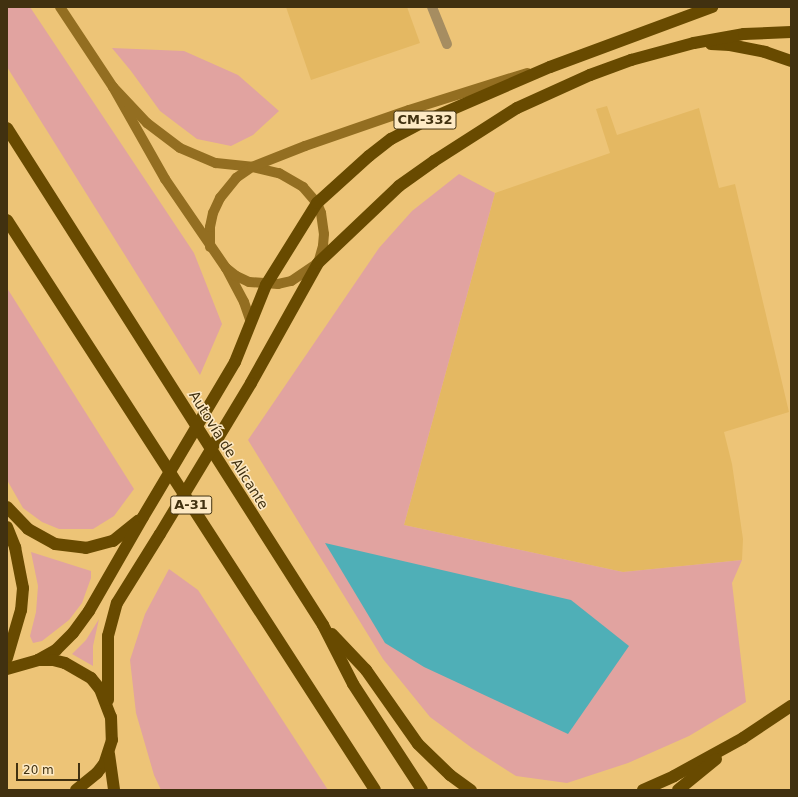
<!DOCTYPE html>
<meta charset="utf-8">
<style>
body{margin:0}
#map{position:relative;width:798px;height:797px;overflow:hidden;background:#edc477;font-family:"DejaVu Sans",sans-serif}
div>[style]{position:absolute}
.built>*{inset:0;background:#e4b862}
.green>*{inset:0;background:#e1a3a0}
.water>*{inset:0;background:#4fafb7}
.street>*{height:10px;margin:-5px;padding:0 5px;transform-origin:5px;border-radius:5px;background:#a68d61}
.secondary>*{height:10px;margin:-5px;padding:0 5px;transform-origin:5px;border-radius:5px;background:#936e21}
.highway>*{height:12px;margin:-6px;padding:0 6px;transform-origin:6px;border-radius:6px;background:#684a00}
.highway-bridge>*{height:12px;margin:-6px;padding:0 6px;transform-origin:6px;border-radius:6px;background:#684a00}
span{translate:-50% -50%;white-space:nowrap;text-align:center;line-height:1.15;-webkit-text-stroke:3px #fde9c4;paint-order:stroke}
.shield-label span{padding:1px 3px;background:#fde9c4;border:1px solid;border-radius:3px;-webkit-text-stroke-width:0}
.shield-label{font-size:13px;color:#413110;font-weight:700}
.street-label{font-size:14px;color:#413110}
.frame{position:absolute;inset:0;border:8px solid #413110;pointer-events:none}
.scale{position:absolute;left:16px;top:763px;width:64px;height:18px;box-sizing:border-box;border:2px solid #413110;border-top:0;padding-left:5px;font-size:12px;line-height:14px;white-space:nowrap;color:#413110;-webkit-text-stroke:3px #fde9c4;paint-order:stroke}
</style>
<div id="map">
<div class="built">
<div style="clip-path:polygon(286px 7px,407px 7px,420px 43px,311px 80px)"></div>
<div style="clip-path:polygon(607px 106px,617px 135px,699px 108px,719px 188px,735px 184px,789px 412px,724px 432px,732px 464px,743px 539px,742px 560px,623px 572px,404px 525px,495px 193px,610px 153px,596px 109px)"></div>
</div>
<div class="green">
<div style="clip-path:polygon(7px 7px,30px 7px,194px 253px,222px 324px,200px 375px,7px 67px)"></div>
<div style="clip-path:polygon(112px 48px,184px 51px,238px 75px,279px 111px,253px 135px,231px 146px,197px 139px,160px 111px,131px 71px)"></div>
<div style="clip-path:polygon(459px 174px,495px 193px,404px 525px,623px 572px,742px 560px,732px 583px,746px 702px,689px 736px,628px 763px,567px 783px,516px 776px,472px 748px,430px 717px,383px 659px,248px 440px,379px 248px,412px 211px)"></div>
<div style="clip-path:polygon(7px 288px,134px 489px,114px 516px,93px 529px,59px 529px,42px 522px,23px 508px,7px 480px)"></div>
<div style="clip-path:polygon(31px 552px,91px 571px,91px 578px,82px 603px,69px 620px,42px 641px,33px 643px,30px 636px,36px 612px,38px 586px)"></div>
<div style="clip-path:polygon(169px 569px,198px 590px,328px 790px,161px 790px,154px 775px,136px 713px,130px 660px,145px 614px)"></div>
<div style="clip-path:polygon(99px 619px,93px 646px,93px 666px,72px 654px,86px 640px)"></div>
</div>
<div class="water">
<div style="clip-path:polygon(325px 543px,571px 600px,629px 646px,568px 734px,424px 667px,385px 643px)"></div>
</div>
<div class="street">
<div style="left:432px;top:7px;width:40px;rotate:68deg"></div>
</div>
<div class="secondary">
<div style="left:60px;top:7px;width:96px;rotate:56.5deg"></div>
<div style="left:113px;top:87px;width:106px;rotate:60.5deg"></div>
<div style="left:165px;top:179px;width:108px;rotate:55.6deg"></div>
<div style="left:226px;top:268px;width:38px;rotate:62deg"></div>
<div style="left:244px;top:302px;width:21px;rotate:71deg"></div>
<div style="left:113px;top:87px;width:50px;rotate:46.6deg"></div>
<div style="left:147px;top:123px;width:41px;rotate:37.1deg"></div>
<div style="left:180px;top:148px;width:39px;rotate:23deg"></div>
<div style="left:216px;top:163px;width:36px;rotate:6deg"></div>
<div style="left:252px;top:167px;width:28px;rotate:13deg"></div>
<div style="left:279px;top:173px;width:28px;rotate:30deg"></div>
<div style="left:303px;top:187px;width:21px;rotate:49deg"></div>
<div style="left:317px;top:203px;width:11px;rotate:68deg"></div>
<div style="left:321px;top:213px;width:21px;rotate:82deg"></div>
<div style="left:324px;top:234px;width:12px;rotate:95deg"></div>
<div style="left:323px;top:246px;width:18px;rotate:106deg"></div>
<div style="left:318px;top:263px;width:32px;rotate:146deg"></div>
<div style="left:291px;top:281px;width:13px;rotate:167deg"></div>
<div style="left:278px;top:284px;width:29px;rotate:-176deg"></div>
<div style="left:249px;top:282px;width:14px;rotate:-155deg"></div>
<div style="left:236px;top:276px;width:13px;rotate:-141deg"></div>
<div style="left:210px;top:247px;width:20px;rotate:-90deg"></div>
<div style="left:210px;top:227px;width:14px;rotate:-78deg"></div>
<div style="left:213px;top:213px;width:17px;rotate:-65deg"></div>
<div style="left:220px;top:198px;width:26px;rotate:-51deg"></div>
<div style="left:236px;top:178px;width:19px;rotate:-35deg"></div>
<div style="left:252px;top:167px;width:57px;rotate:-21.6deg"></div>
<div style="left:305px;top:146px;width:110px;rotate:-19.1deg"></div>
<div style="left:409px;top:110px;width:124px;rotate:-17.4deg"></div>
</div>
<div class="highway">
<div style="left:711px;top:44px;width:19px;rotate:3deg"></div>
<div style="left:730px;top:45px;width:36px;rotate:11deg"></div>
<div style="left:765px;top:52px;width:28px;rotate:19deg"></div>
<div style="left:7px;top:128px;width:589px;rotate:57.55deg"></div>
<div style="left:323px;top:625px;width:66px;rotate:63deg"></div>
<div style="left:353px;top:684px;width:126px;rotate:56.9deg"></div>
<div style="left:7px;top:220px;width:678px;rotate:57.15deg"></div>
<div style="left:235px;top:362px;width:83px;rotate:-68.1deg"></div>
<div style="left:266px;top:285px;width:97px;rotate:-58.1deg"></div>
<div style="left:317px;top:203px;width:70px;rotate:-42.1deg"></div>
<div style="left:369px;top:156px;width:28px;rotate:-38deg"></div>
<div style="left:391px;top:139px;width:38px;rotate:-28deg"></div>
<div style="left:425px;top:121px;width:136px;rotate:-23.4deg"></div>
<div style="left:550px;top:67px;width:173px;rotate:-20.3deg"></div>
<div style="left:251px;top:383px;width:137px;rotate:-60.8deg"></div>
<div style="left:318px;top:263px;width:112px;rotate:-43.5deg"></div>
<div style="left:399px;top:186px;width:43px;rotate:-35.5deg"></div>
<div style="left:434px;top:161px;width:98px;rotate:-32.6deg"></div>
<div style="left:517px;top:108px;width:80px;rotate:-24.3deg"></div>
<div style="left:590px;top:75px;width:44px;rotate:-20.1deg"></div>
<div style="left:631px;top:60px;width:65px;rotate:-15.1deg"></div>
<div style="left:694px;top:43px;width:51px;rotate:-10.2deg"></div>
<div style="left:744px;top:34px;width:47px;rotate:-2.4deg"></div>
<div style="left:7px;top:507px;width:30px;rotate:46deg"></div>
<div style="left:28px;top:529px;width:31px;rotate:29deg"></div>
<div style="left:55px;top:544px;width:31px;rotate:7deg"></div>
<div style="left:86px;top:548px;width:28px;rotate:-15deg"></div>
<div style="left:113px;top:541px;width:32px;rotate:-39deg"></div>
<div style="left:7px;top:527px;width:22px;rotate:68deg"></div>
<div style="left:15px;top:547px;width:42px;rotate:79deg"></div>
<div style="left:23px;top:588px;width:22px;rotate:95deg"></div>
<div style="left:21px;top:610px;width:50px;rotate:106.3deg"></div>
<div style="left:332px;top:634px;width:50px;rotate:46.6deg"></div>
<div style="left:366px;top:670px;width:90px;rotate:54.9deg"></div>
<div style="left:418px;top:744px;width:45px;rotate:44.1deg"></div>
<div style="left:450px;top:775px;width:26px;rotate:36deg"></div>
<div style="left:38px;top:660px;width:21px;rotate:-29deg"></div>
<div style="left:56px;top:650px;width:24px;rotate:-45deg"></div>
<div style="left:73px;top:633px;width:27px;rotate:-54deg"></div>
<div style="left:89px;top:611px;width:108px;rotate:-60.1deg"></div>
<div style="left:7px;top:669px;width:32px;rotate:-16deg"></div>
<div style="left:38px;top:660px;width:15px"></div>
<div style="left:53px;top:660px;width:12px;rotate:14deg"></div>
<div style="left:65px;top:663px;width:30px;rotate:30deg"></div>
<div style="left:91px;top:678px;width:14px;rotate:51deg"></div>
<div style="left:100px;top:689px;width:30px;rotate:69deg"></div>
<div style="left:111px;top:717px;width:23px;rotate:88deg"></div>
<div style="left:112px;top:740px;width:25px;rotate:108deg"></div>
<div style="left:104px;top:764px;width:11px;rotate:128deg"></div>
<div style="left:97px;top:773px;width:27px;rotate:141deg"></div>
<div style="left:108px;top:700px;width:64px;rotate:-90deg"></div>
<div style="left:108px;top:636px;width:34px;rotate:-75deg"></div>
<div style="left:117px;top:603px;width:81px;rotate:-58.1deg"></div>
<div style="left:109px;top:754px;width:36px;rotate:82deg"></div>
<div style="left:643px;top:790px;width:34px;rotate:-24deg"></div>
<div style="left:674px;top:776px;width:79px;rotate:-28.8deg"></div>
<div style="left:743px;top:738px;width:58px;rotate:-33.7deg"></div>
<div style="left:678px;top:790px;width:49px;rotate:-39.2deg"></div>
</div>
<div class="highway-bridge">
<div style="left:143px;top:517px;width:180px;rotate:-59.3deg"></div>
<div style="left:160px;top:534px;width:176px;rotate:-58.9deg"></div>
</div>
<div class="shield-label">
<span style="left:425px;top:120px">CM-332</span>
<span style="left:191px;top:505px">A-31</span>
</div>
<div class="street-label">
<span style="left:229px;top:450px;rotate:58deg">Autovía de Alicante</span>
</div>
<div class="frame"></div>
<div class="scale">20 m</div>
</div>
